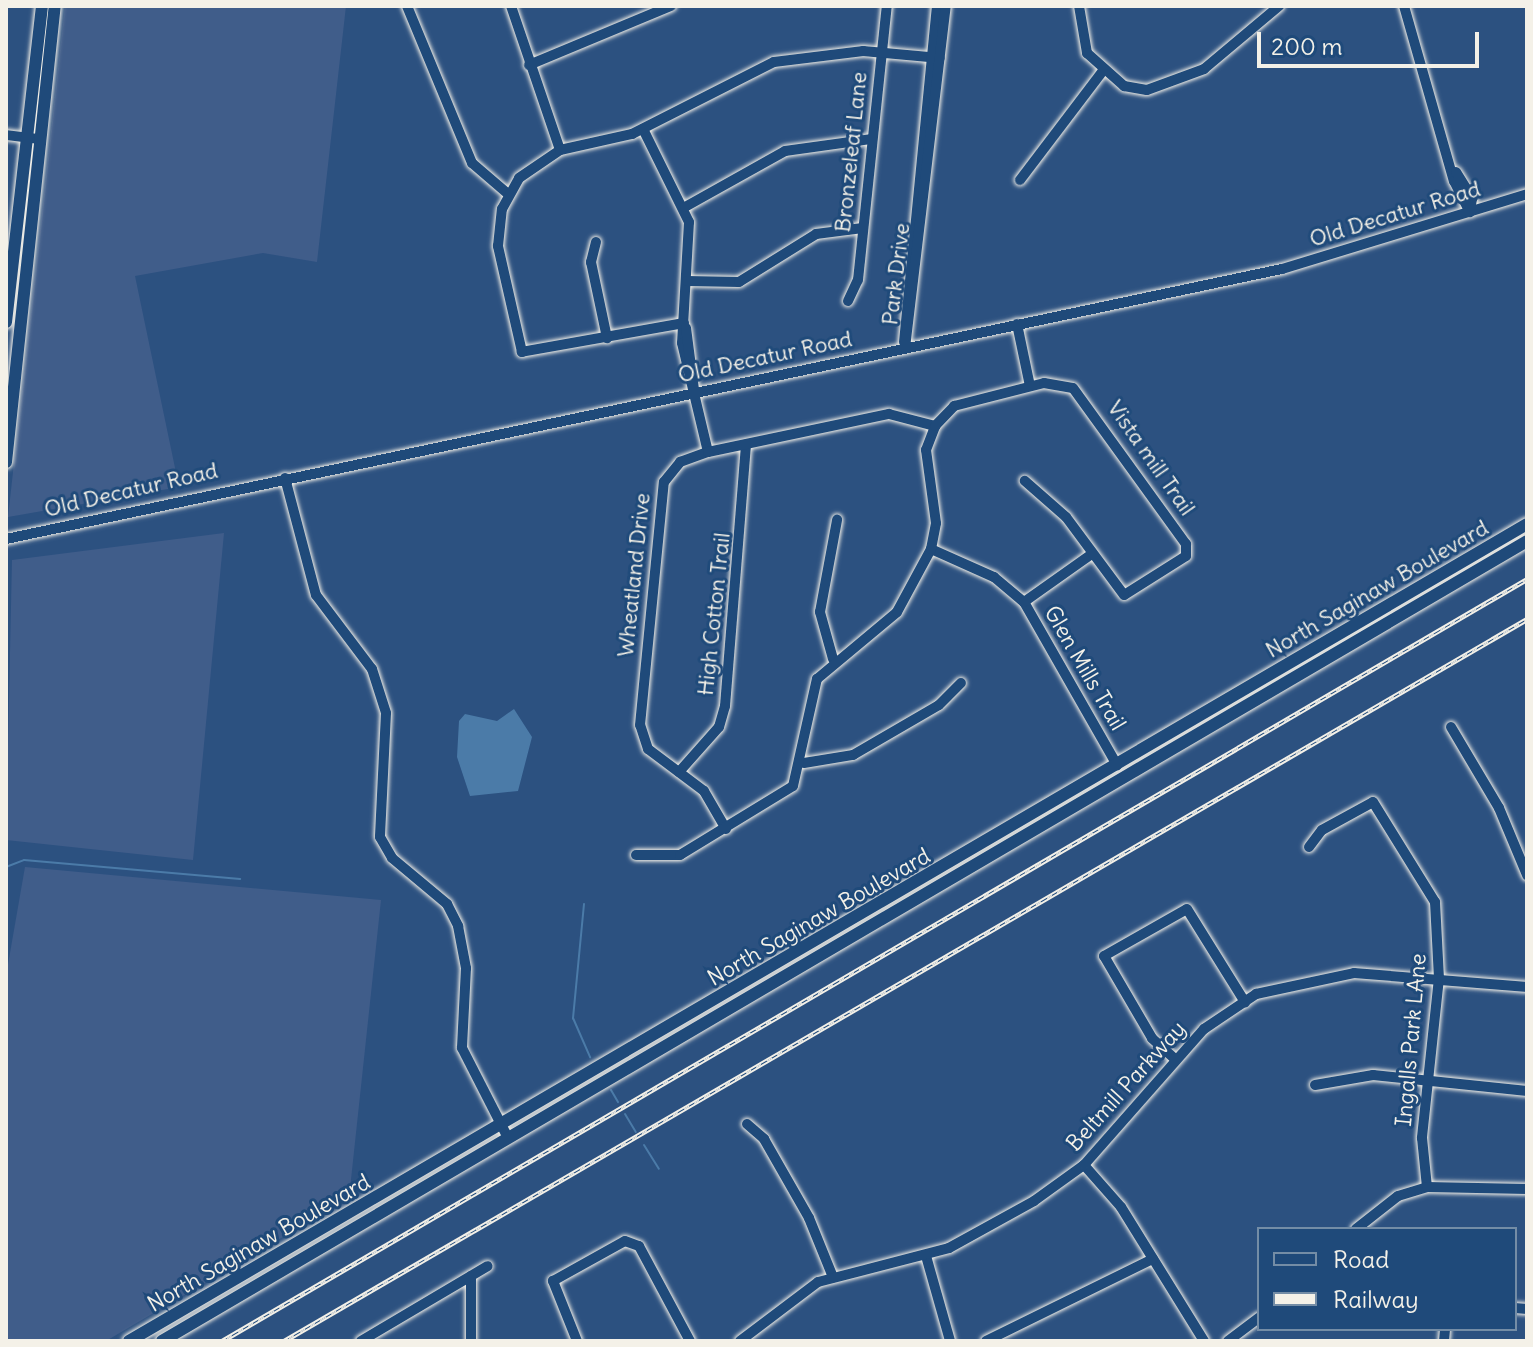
<!DOCTYPE html>
<style>
body{margin:0}
#map{position:relative;width:1533px;height:1347px;overflow:hidden;background:#2c5180;font-family:Delius,sans-serif}
div>[style]{position:absolute}
.built>*{inset:0;background:#405d8a}
.water>*{inset:0;background:#4b7ba8}
.stream>*{height:2px;margin:-1px;padding:0 1px;transform-origin:1px;border-radius:1px;background:#4b7ba8}
.roads{filter:drop-shadow(0 0 2px #f4f1e8) drop-shadow(0 0 2px #f4f1e8)}
.minor>*{height:10px;margin:-5px;padding:0 5px;transform-origin:5px;border-radius:5px;background:#1f4a7a}
.major>*{height:12px;margin:-6px;padding:0 6px;transform-origin:6px;border-radius:6px;background:#1f4a7a}
.rail>*{height:5px;margin-top:-2.5px;transform-origin:0;background:repeating-linear-gradient(90deg,#1f4a7a 0 6px,#f4f1e8 0 12px);box-sizing:border-box;border-block:2px solid #f4f1e8}
span{translate:-50% -50%;white-space:nowrap;text-align:center;line-height:1.15;-webkit-text-stroke:6px #1f4a7a;paint-order:stroke}
.street-label{font-size:22px;color:#f4f1e8}
.frame{position:absolute;inset:0;border:8px solid #f4f1e8;pointer-events:none}
.legend{position:absolute;left:1257px;top:1227px;width:260px;height:104px;box-sizing:border-box;background:#1f4a7a;border:2px solid #748da6;margin:0;padding:10px 14px;list-style:none;font-size:24px;color:#f4f1e8}
.legend li{display:flex;align-items:center;gap:16px;height:40px}
.legend b{width:40px;border:2px solid #748da6}
.scale{position:absolute;left:1257px;top:32px;width:222px;height:36px;box-sizing:border-box;border:4px solid #f4f1e8;border-top:0;padding-left:10px;font-size:24px;line-height:28px;white-space:nowrap;color:#f4f1e8;-webkit-text-stroke:6px #1f4a7a;paint-order:stroke}
</style>
<div id="map">
<div class="built">
<div style="clip-path:polygon(65px 6px,346px 6px,317px 262px,263px 253px,135px 276px,179px 487px,8px 517px)"></div>
<div style="clip-path:polygon(224px 533px,193px 860px,6px 840px,12px 560px)"></div>
<div style="clip-path:polygon(25px 867px,381px 900px,349px 1198px,106px 1341px,6px 1341px,6px 976px)"></div>
</div>
<div class="water">
<div style="clip-path:polygon(514px 709px,532px 737px,518px 791px,470px 796px,457px 757px,459px 721px,465px 714px,497px 721px)"></div>
</div>
<div class="stream">
<div style="left:6px;top:867px;width:19px;rotate:-21deg"></div>
<div style="left:24px;top:860px;width:217px;rotate:5deg"></div>
<div style="left:584px;top:904px;width:115px;rotate:95.5deg"></div>
<div style="left:573px;top:1018px;width:43px;rotate:66.4deg"></div>
<div style="left:611px;top:1090px;width:14px;rotate:60deg"></div>
<div style="left:625px;top:1114px;width:21px;rotate:59deg"></div>
<div style="left:644px;top:1145px;width:28px;rotate:58deg"></div>
</div>
<div class="roads">
<div class="minor">
<div style="left:407px;top:6px;width:170px;rotate:67.5deg"></div>
<div style="left:472px;top:163px;width:48px;rotate:40.7deg"></div>
<div style="left:511px;top:6px;width:152px;rotate:71.2deg"></div>
<div style="left:1079px;top:6px;width:48px;rotate:80.3deg"></div>
<div style="left:1087px;top:53px;width:50px;rotate:41.7deg"></div>
<div style="left:1124px;top:86px;width:23px;rotate:10deg"></div>
<div style="left:1147px;top:90px;width:61px;rotate:-20.2deg"></div>
<div style="left:1204px;top:69px;width:98px;rotate:-40deg"></div>
<div style="left:1404px;top:6px;width:182px;rotate:74.1deg"></div>
<div style="left:1454px;top:181px;width:35px;rotate:63deg"></div>
<div style="left:529px;top:65px;width:154px;rotate:-22.6deg"></div>
<div style="left:643px;top:129px;width:104px;rotate:63.7deg"></div>
<div style="left:689px;top:222px;width:121px;rotate:93.3deg"></div>
<div style="left:682px;top:343px;width:112px;rotate:76.6deg"></div>
<div style="left:6px;top:135px;width:33px;rotate:7deg"></div>
<div style="left:1456px;top:172px;width:31px;rotate:58deg"></div>
<div style="left:1472px;top:198px;width:14px;rotate:98deg"></div>
<div style="left:1020px;top:180px;width:136px;rotate:-52.8deg"></div>
<div style="left:685px;top:207px;width:115px;rotate:-29.2deg"></div>
<div style="left:785px;top:151px;width:88px;rotate:-7.9deg"></div>
<div style="left:596px;top:242px;width:21px;rotate:104deg"></div>
<div style="left:591px;top:262px;width:78px;rotate:78.1deg"></div>
<div style="left:687px;top:281px;width:52px;rotate:1.1deg"></div>
<div style="left:739px;top:282px;width:91px;rotate:-31.9deg"></div>
<div style="left:816px;top:234px;width:47px;rotate:-7.3deg"></div>
<div style="left:848px;top:301px;width:23px;rotate:-65deg"></div>
<div style="left:858px;top:280px;width:276px;rotate:-84deg"></div>
<div style="left:684px;top:323px;width:165px;rotate:169.9deg"></div>
<div style="left:522px;top:352px;width:109px;rotate:-102.8deg"></div>
<div style="left:498px;top:246px;width:37px;rotate:-84deg"></div>
<div style="left:502px;top:209px;width:35px;rotate:-61deg"></div>
<div style="left:519px;top:178px;width:50px;rotate:-34.3deg"></div>
<div style="left:560px;top:150px;width:74px;rotate:-12.5deg"></div>
<div style="left:632px;top:134px;width:159px;rotate:-26.9deg"></div>
<div style="left:774px;top:62px;width:90px;rotate:-7deg"></div>
<div style="left:863px;top:51px;width:77px;rotate:5.2deg"></div>
<div style="left:1017px;top:324px;width:63px;rotate:78.2deg"></div>
<div style="left:686px;top:328px;width:63px;rotate:82.6deg"></div>
<div style="left:904px;top:342px;width:338px;rotate:-84.4deg"></div>
<div style="left:905px;top:348px;width:344px;rotate:-83.2deg"></div>
<div style="left:285px;top:478px;width:121px;rotate:75.2deg"></div>
<div style="left:316px;top:595px;width:93px;rotate:52.9deg"></div>
<div style="left:372px;top:669px;width:46px;rotate:72.3deg"></div>
<div style="left:386px;top:713px;width:124px;rotate:92.8deg"></div>
<div style="left:380px;top:837px;width:24px;rotate:60deg"></div>
<div style="left:392px;top:858px;width:72px;rotate:39.9deg"></div>
<div style="left:447px;top:904px;width:25px;rotate:63deg"></div>
<div style="left:458px;top:926px;width:43px;rotate:79.2deg"></div>
<div style="left:466px;top:968px;width:80px;rotate:92.9deg"></div>
<div style="left:462px;top:1048px;width:101px;rotate:62.9deg"></div>
<div style="left:6px;top:539px;width:1304px;rotate:-11.95deg"></div>
<div style="left:1282px;top:269px;width:256px;rotate:-17deg"></div>
<div style="left:931px;top:549px;width:69px;rotate:24deg"></div>
<div style="left:994px;top:577px;width:39px;rotate:40deg"></div>
<div style="left:1024px;top:602px;width:188px;rotate:60.3deg"></div>
<div style="left:1024px;top:602px;width:80px;rotate:-35.3deg"></div>
<div style="left:833px;top:659px;width:49px;rotate:-105.5deg"></div>
<div style="left:820px;top:612px;width:94px;rotate:-79.5deg"></div>
<div style="left:1451px;top:727px;width:94px;rotate:59.3deg"></div>
<div style="left:1499px;top:808px;width:73px;rotate:67.3deg"></div>
<div style="left:804px;top:763px;width:50px;rotate:-9.3deg"></div>
<div style="left:853px;top:755px;width:99px;rotate:-30.2deg"></div>
<div style="left:939px;top:705px;width:31px;rotate:-45deg"></div>
<div style="left:679px;top:772px;width:60px;rotate:-48.4deg"></div>
<div style="left:719px;top:727px;width:22px;rotate:-74deg"></div>
<div style="left:725px;top:706px;width:262px;rotate:-85.4deg"></div>
<div style="left:726px;top:829px;width:44px;rotate:-120.1deg"></div>
<div style="left:704px;top:791px;width:70px;rotate:-143.1deg"></div>
<div style="left:648px;top:749px;width:25px;rotate:-108deg"></div>
<div style="left:640px;top:725px;width:244px;rotate:-84.4deg"></div>
<div style="left:664px;top:482px;width:26px;rotate:-51deg"></div>
<div style="left:680px;top:462px;width:30px;rotate:-20deg"></div>
<div style="left:708px;top:452px;width:185px;rotate:-11.9deg"></div>
<div style="left:889px;top:414px;width:48px;rotate:14.6deg"></div>
<div style="left:1309px;top:847px;width:21px;rotate:-53deg"></div>
<div style="left:1322px;top:830px;width:58px;rotate:-28.8deg"></div>
<div style="left:1373px;top:802px;width:118px;rotate:58.2deg"></div>
<div style="left:1435px;top:902px;width:76px;rotate:87deg"></div>
<div style="left:1439px;top:978px;width:161px;rotate:96.1deg"></div>
<div style="left:1422px;top:1138px;width:49px;rotate:84.2deg"></div>
<div style="left:636px;top:855px;width:44px"></div>
<div style="left:680px;top:855px;width:132px;rotate:-31.4deg"></div>
<div style="left:793px;top:786px;width:110px;rotate:-77.4deg"></div>
<div style="left:817px;top:679px;width:104px;rotate:-39.9deg"></div>
<div style="left:897px;top:612px;width:72px;rotate:-61.6deg"></div>
<div style="left:931px;top:549px;width:26px;rotate:-79deg"></div>
<div style="left:936px;top:523px;width:74px;rotate:-97.8deg"></div>
<div style="left:926px;top:450px;width:26px;rotate:-69deg"></div>
<div style="left:935px;top:426px;width:28px;rotate:-46deg"></div>
<div style="left:954px;top:406px;width:93px;rotate:-14.3deg"></div>
<div style="left:1044px;top:383px;width:29px;rotate:10deg"></div>
<div style="left:1073px;top:388px;width:193px;rotate:54.1deg"></div>
<div style="left:1186px;top:544px;width:12px;rotate:90deg"></div>
<div style="left:1186px;top:556px;width:73px;rotate:147.8deg"></div>
<div style="left:1124px;top:595px;width:97px;rotate:-126.6deg"></div>
<div style="left:1066px;top:517px;width:55px;rotate:-138.7deg"></div>
<div style="left:1175px;top:1059px;width:31px;rotate:-138deg"></div>
<div style="left:1152px;top:1038px;width:95px;rotate:-120.3deg"></div>
<div style="left:1104px;top:956px;width:95px;rotate:-29.5deg"></div>
<div style="left:1187px;top:909px;width:110px;rotate:58.1deg"></div>
<div style="left:1315px;top:1085px;width:59px;rotate:-9.8deg"></div>
<div style="left:1373px;top:1075px;width:155px;rotate:5.9deg"></div>
<div style="left:747px;top:1124px;width:23px;rotate:41deg"></div>
<div style="left:764px;top:1139px;width:91px;rotate:60.3deg"></div>
<div style="left:809px;top:1218px;width:64px;rotate:67.9deg"></div>
<div style="left:1084px;top:1165px;width:56px;rotate:48.6deg"></div>
<div style="left:1121px;top:1207px;width:158px;rotate:58.2deg"></div>
<div style="left:1356px;top:1229px;width:53px;rotate:-38.2deg"></div>
<div style="left:1398px;top:1196px;width:30px;rotate:-17deg"></div>
<div style="left:1427px;top:1187px;width:100px;rotate:1.1deg"></div>
<div style="left:926px;top:1256px;width:88px;rotate:74.2deg"></div>
<div style="left:471px;top:1276px;width:65px;rotate:90deg"></div>
<div style="left:1515px;top:1308px;width:12px;rotate:5deg"></div>
<div style="left:361px;top:1341px;width:147px;rotate:-30.6deg"></div>
<div style="left:577px;top:1341px;width:65px;rotate:-111.8deg"></div>
<div style="left:553px;top:1281px;width:82px;rotate:-29.1deg"></div>
<div style="left:625px;top:1241px;width:15px;rotate:20deg"></div>
<div style="left:639px;top:1246px;width:108px;rotate:61.8deg"></div>
<div style="left:740px;top:1341px;width:98px;rotate:-37.1deg"></div>
<div style="left:818px;top:1282px;width:135px;rotate:-14.5deg"></div>
<div style="left:949px;top:1248px;width:97px;rotate:-28.9deg"></div>
<div style="left:1034px;top:1201px;width:62px;rotate:-35.8deg"></div>
<div style="left:1084px;top:1165px;width:181px;rotate:-48.6deg"></div>
<div style="left:1204px;top:1029px;width:63px;rotate:-33.9deg"></div>
<div style="left:1256px;top:994px;width:100px;rotate:-12.1deg"></div>
<div style="left:1354px;top:973px;width:174px;rotate:4.6deg"></div>
<div style="left:986px;top:1341px;width:186px;rotate:-26.2deg"></div>
<div style="left:1228px;top:1341px;width:39px;rotate:-37deg"></div>
<div style="left:1444px;top:1341px;width:12px;rotate:-85deg"></div>
</div>
<div class="major">
<div style="left:6px;top:322px;width:318px;rotate:-83.5deg"></div>
<div style="left:6px;top:462px;width:459px;rotate:-83.9deg"></div>
<div style="left:129px;top:1341px;width:1619px;rotate:-30.3deg"></div>
<div style="left:162px;top:1341px;width:1582px;rotate:-30.37deg"></div>
</div>
</div>
<div class="rail">
<div style="left:222px;top:1341px;width:1511px;rotate:-30.28deg"></div>
<div style="left:284px;top:1341px;width:1437px;rotate:-30.15deg"></div>
</div>
<div class="street-label">
<span style="left:851px;top:152px;rotate:-84deg">Bronzeleaf Lane</span>
<span style="left:1395px;top:214px;rotate:-17deg">Old Decatur Road</span>
<span style="left:896px;top:274px;rotate:-83deg">Park Drive</span>
<span style="left:765px;top:357px;rotate:-12deg">Old Decatur Road</span>
<span style="left:1151px;top:458px;rotate:55deg">Vista mill Trail</span>
<span style="left:131px;top:490px;rotate:-13deg">Old Decatur Road</span>
<span style="left:634px;top:575px;rotate:-84deg">Wheatland Drive</span>
<span style="left:1377px;top:589px;rotate:-30deg">North Saginaw Boulevard</span>
<span style="left:714px;top:614px;rotate:-84deg">High Cotton Trail</span>
<span style="left:1085px;top:668px;rotate:60deg">Glen Mills Trail</span>
<span style="left:819px;top:917px;rotate:-30deg">North Saginaw Boulevard</span>
<span style="left:1411px;top:1040px;rotate:-85deg">Ingalls Park LAne</span>
<span style="left:1126px;top:1086px;rotate:-48deg">Beltmill Parkway</span>
<span style="left:259px;top:1243px;rotate:-30deg">North Saginaw Boulevard</span>
</div>
<div class="frame"></div>
<ul class="legend">
<li><b style="height:10px;background:#1f4a7a"></b>Road</li>
<li><b style="height:10px;background:#f4f1e8"></b>Railway</li>
</ul>
<div class="scale">200 m</div>
</div>
